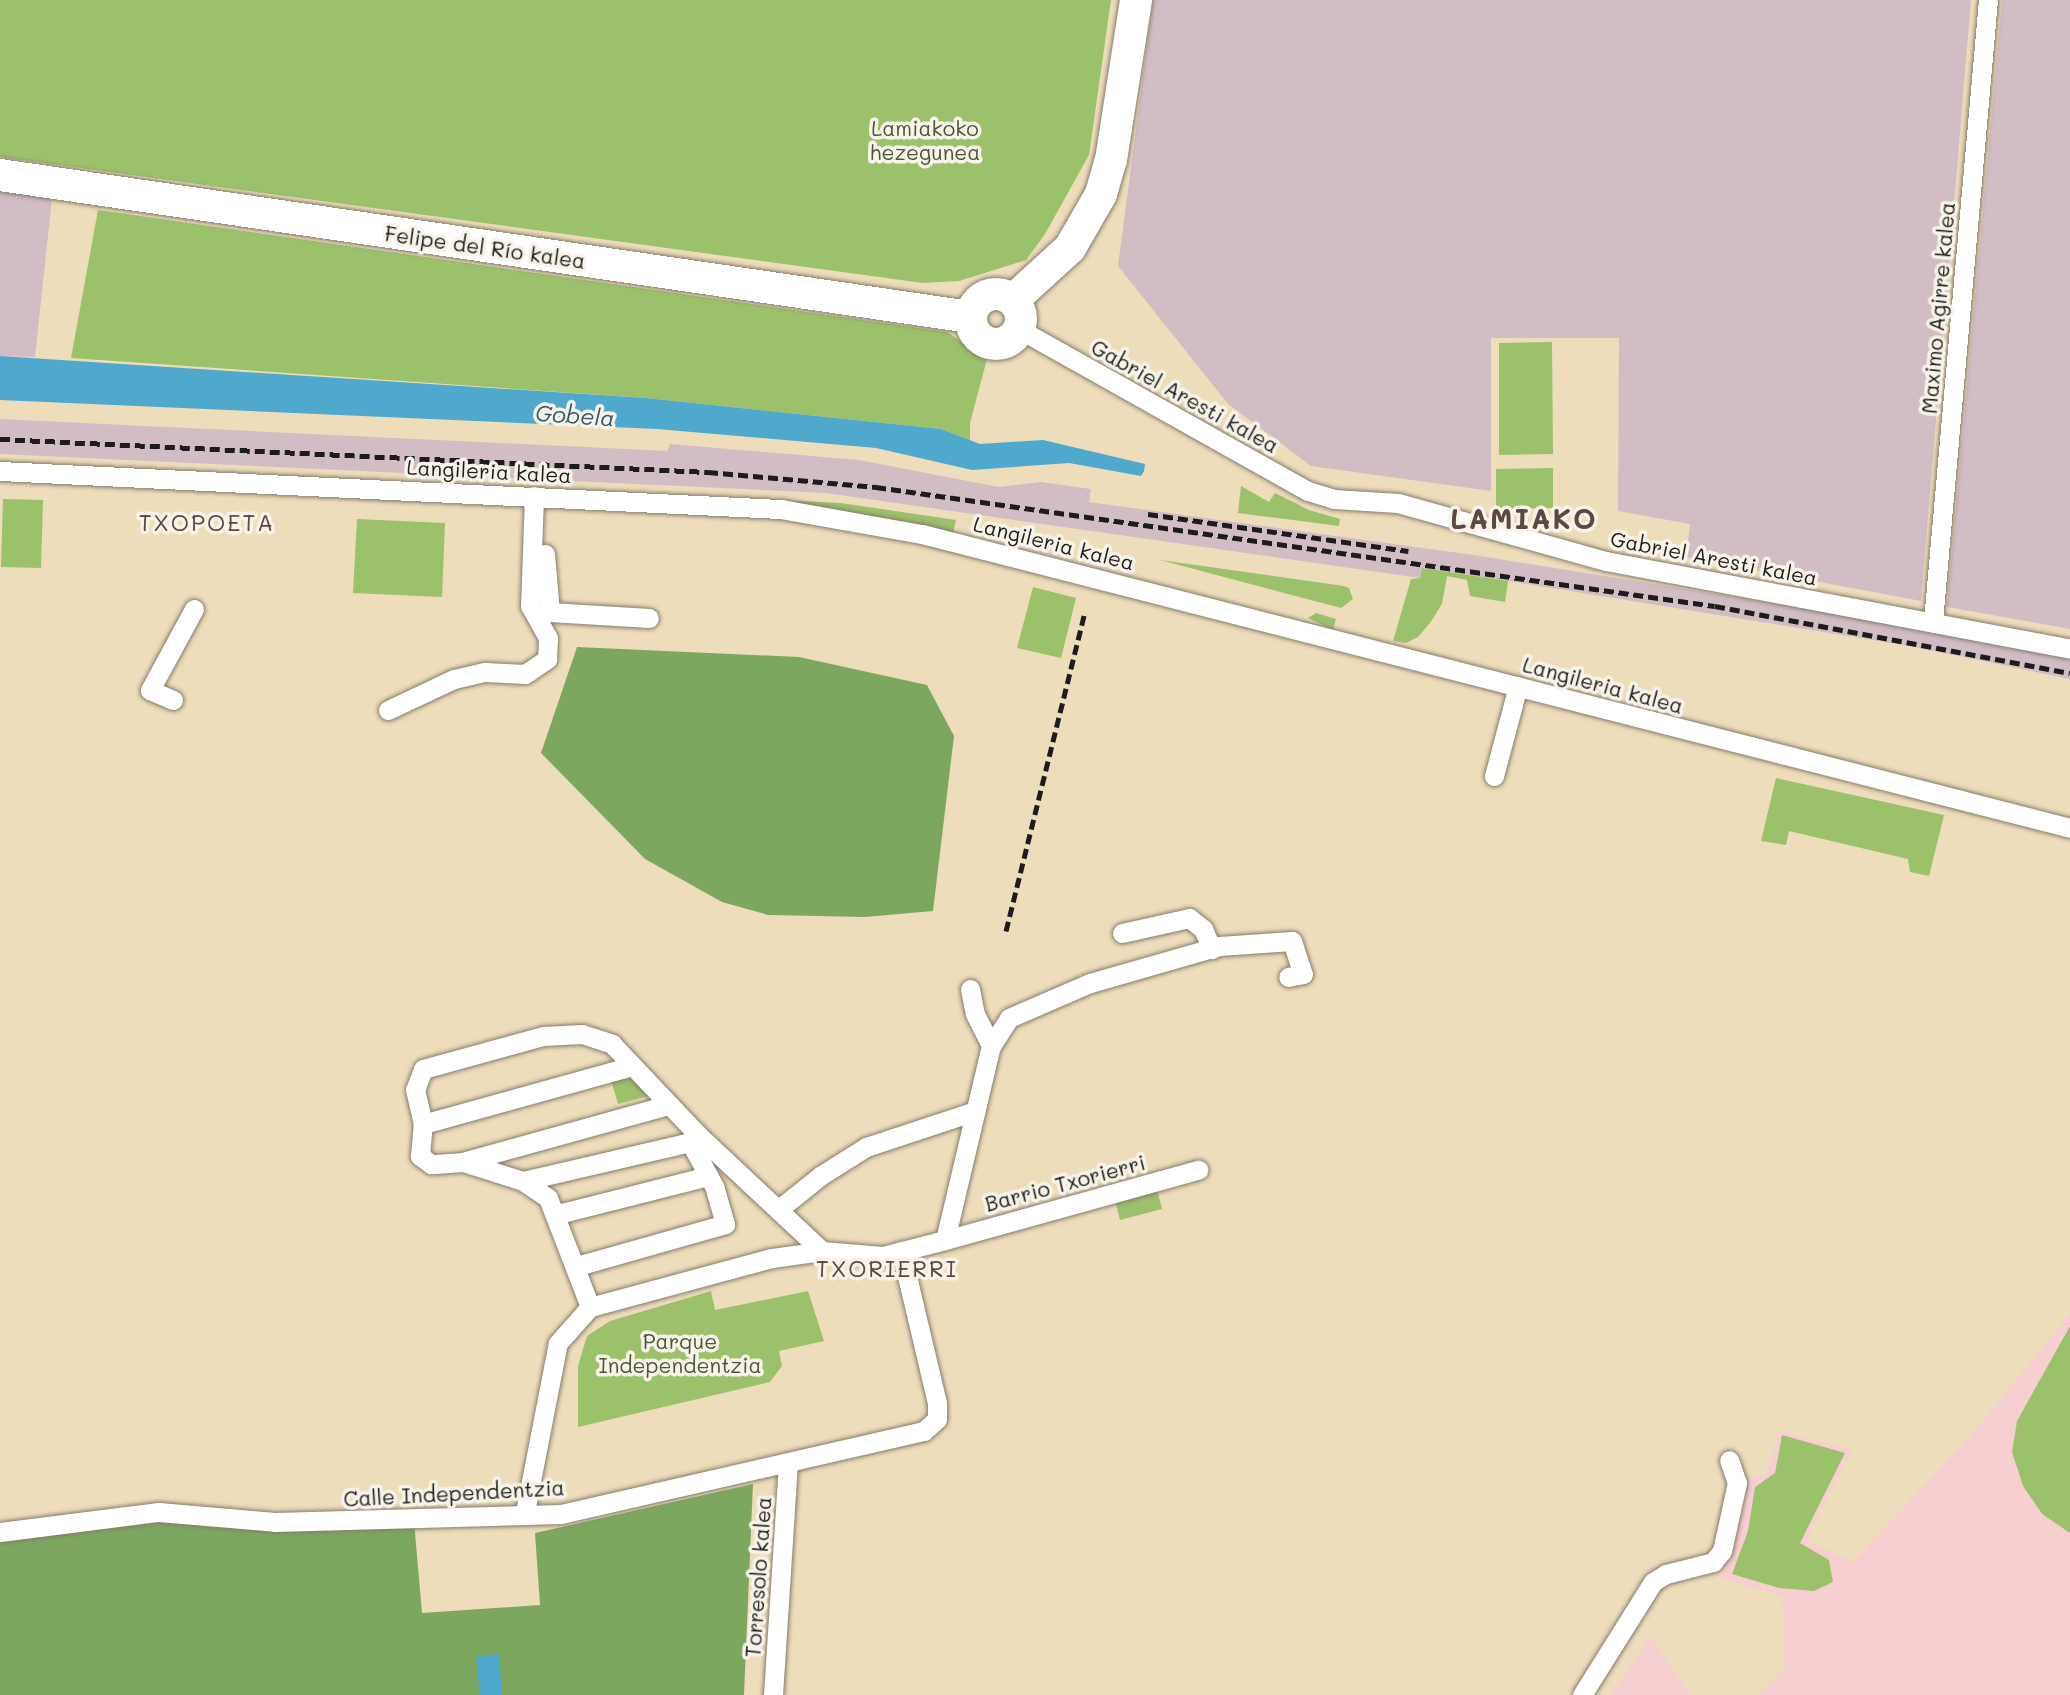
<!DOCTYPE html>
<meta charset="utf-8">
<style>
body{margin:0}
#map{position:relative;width:2070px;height:1695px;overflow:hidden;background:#edb;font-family:Mali,sans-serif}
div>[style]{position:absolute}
.built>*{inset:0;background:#f7cfd0}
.industrial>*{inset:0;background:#d2bdc5}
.green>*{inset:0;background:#9cc16b}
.forest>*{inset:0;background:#7da75f}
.water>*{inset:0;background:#4ea9cc}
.roads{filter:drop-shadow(0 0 2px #857c6c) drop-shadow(0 0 2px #857c6c)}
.street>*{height:19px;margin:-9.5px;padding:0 9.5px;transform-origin:9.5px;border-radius:9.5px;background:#fff}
.primary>*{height:32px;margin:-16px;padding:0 16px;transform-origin:16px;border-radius:16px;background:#fff}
.primary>.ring{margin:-16px;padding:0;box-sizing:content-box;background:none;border:32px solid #fff;border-radius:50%}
.rail>*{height:5px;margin-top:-2.5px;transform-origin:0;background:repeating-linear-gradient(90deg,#1c1c1c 0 10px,transparent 0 15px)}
span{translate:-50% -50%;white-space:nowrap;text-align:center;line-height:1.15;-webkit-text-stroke:7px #f7f3e8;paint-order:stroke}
.park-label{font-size:21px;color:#495638}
.street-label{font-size:21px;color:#1c1c1c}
.water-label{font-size:23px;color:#325b6b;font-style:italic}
.neighbourhood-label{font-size:23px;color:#5c4842;letter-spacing:2px}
.district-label{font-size:28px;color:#5c4842;font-weight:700;letter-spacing:2px}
</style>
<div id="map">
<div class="built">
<div style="clip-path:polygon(2070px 1313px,2070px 1695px,1758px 1695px,1785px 1669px,1782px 1596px,1720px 1578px,1737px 1535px,1746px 1481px,1766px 1473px,1780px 1431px,1852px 1450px,1806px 1540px,1853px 1562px,1977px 1428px)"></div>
<div style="clip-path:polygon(1650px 1637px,1691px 1695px,1611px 1695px)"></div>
</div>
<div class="industrial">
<div style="clip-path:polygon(1153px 0,1971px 0,1921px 601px,1686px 557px,1690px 524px,1618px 511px,1619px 338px,1491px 338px,1491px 491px,1311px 466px,1228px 404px,1118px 266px)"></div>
<div style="clip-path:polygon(2002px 0,2070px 0,2070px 629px,1947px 607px)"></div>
<div style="clip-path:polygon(0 191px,52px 198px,35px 357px,0 356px)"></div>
<div style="clip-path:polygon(0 419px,667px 451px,670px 444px,859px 460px,999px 487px,1041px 482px,1091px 489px,1089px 502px,1474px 555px,1889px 622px,2070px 658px,2070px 679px,1910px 646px,1508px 581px,1422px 568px,1420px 578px,826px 493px,0 454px)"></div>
</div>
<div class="green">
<div style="clip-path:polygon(0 0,1111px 0,1089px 155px,1045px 234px,1026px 260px,959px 281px,923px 283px,0 157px)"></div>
<div style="clip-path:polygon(98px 210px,947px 332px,987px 359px,970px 423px,970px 440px,941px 429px,646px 398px,71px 358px)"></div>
<div style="clip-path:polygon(1552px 342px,1553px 454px,1499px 455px,1499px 343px)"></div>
<div style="clip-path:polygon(1553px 468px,1553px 508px,1496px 509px,1496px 469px)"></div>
<div style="clip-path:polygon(1241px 486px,1269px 502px,1275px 493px,1309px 510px,1340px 519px,1339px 526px,1238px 513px)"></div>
<div style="clip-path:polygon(3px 499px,43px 500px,41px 568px,1px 567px)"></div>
<div style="clip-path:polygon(778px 500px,841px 503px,956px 520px,953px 533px)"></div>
<div style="clip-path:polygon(357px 519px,445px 523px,442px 597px,353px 593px)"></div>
<div style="clip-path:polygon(1160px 560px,1344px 586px,1349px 588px,1353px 599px,1341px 608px)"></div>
<div style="clip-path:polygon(1422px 568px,1508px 581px,1505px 602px,1470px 596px,1467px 580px,1447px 576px,1442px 604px,1430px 623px,1418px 637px,1406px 643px,1393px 641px,1411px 579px,1420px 578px)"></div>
<div style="clip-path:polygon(1033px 587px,1076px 598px,1061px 658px,1017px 648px)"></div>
<div style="clip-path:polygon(1316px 613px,1336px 619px,1333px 630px,1308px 618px)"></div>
<div style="clip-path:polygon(1776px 778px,1944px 815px,1929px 876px,1910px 872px,1908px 859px,1789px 831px,1786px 845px,1761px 841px)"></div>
<div style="clip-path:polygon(629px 1075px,648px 1096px,618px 1104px,611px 1080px)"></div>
<div style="clip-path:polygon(1157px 1189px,1162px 1209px,1120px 1220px,1115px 1200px)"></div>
<div style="clip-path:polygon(711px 1291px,715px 1310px,808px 1291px,824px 1341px,779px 1351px,782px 1366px,770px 1382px,578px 1427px,578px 1366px,587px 1336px,610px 1321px)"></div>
<div style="clip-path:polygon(2070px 1326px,2070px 1533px,2042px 1514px,2023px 1486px,2012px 1452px,2017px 1421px)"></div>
<div style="clip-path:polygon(1782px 1435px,1845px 1453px,1800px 1543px,1829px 1560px,1833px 1582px,1814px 1591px,1779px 1588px,1732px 1574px,1748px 1531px,1755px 1487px,1775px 1473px)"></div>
</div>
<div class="forest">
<div style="clip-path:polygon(577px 647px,799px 657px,927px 685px,954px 736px,933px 911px,865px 917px,768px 915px,722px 902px,645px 859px,541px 753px)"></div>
<div style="clip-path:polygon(753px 1484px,744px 1695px,0 1695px,0 1535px,159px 1512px,414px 1521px,422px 1613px,540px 1605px,535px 1533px)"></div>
</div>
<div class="water">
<div style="clip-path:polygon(0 356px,646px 398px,941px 429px,980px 444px,1043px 440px,1145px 464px,1144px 471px,1141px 476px,1069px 463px,972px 470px,876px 448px,657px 429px,0 400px)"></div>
<div style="clip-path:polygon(499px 1654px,502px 1695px,480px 1695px,476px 1657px)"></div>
</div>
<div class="roads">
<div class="street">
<div style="left:1019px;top:329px;width:331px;rotate:29.3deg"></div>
<div style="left:1308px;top:491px;width:27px;rotate:17deg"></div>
<div style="left:1334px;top:499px;width:64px;rotate:3.6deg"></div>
<div style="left:1398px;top:503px;width:216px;rotate:15.6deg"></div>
<div style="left:1606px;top:561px;width:472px;rotate:10.7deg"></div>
<div style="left:0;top:471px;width:782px;rotate:2.79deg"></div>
<div style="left:781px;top:509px;width:143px;rotate:10.1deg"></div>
<div style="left:922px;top:534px;width:1185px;rotate:14.36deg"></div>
<div style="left:545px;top:554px;width:58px;rotate:85.1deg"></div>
<div style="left:550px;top:612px;width:99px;rotate:3.5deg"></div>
<div style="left:1933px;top:621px;width:623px;rotate:-84.94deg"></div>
<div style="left:173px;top:700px;width:25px;rotate:-157deg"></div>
<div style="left:150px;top:690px;width:92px;rotate:-61.5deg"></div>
<div style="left:388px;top:710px;width:73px;rotate:-25.2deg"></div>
<div style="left:454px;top:679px;width:32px;rotate:-13deg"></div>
<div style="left:485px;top:672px;width:40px;rotate:2.9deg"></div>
<div style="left:525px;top:674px;width:27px;rotate:-34deg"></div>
<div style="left:547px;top:659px;width:21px;rotate:-87deg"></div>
<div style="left:548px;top:638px;width:37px;rotate:-119deg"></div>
<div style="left:530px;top:606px;width:110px;rotate:-87.9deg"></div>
<div style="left:1494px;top:776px;width:93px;rotate:-75.1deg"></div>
<div style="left:1122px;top:933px;width:69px;rotate:-12.6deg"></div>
<div style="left:1189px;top:918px;width:18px;rotate:38deg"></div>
<div style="left:1203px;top:929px;width:22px;rotate:66deg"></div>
<div style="left:970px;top:989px;width:25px;rotate:79deg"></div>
<div style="left:975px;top:1014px;width:36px;rotate:63deg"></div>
<div style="left:668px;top:1105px;width:213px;rotate:164.5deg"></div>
<div style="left:463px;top:1162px;width:32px;rotate:176deg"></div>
<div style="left:431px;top:1164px;width:14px;rotate:-144deg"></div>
<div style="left:420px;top:1156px;width:32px;rotate:-85deg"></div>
<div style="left:423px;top:1124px;width:35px;rotate:-103deg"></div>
<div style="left:415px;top:1090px;width:22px;rotate:-69deg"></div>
<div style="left:423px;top:1069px;width:124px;rotate:-15.4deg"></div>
<div style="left:543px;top:1036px;width:39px;rotate:-3deg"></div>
<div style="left:582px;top:1034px;width:32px;rotate:18deg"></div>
<div style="left:612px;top:1044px;width:125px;rotate:46.6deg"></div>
<div style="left:698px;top:1135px;width:170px;rotate:43.1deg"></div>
<div style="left:423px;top:1124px;width:217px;rotate:-15.5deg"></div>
<div style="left:463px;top:1162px;width:63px;rotate:17.6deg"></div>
<div style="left:523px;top:1181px;width:30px;rotate:34deg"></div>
<div style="left:548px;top:1198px;width:117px;rotate:68.9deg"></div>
<div style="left:523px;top:1181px;width:171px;rotate:-13.1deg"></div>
<div style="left:690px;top:1142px;width:11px;rotate:-41deg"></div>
<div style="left:779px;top:1209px;width:53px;rotate:-38.8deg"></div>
<div style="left:820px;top:1176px;width:54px;rotate:-32.2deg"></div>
<div style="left:866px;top:1147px;width:115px;rotate:-18.3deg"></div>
<div style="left:558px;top:1214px;width:155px;rotate:-14.2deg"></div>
<div style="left:945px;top:1240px;width:263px;rotate:-15.5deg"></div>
<div style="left:577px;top:1266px;width:154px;rotate:-15.8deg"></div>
<div style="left:725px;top:1224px;width:37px;rotate:-106deg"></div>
<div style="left:715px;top:1188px;width:52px;rotate:-118.5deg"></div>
<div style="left:525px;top:1512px;width:172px;rotate:-79deg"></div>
<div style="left:558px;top:1343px;width:48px;rotate:-48.4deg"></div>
<div style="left:590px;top:1307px;width:188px;rotate:-15.1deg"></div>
<div style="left:772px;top:1258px;width:50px;rotate:-8deg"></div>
<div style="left:822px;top:1251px;width:61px;rotate:4.7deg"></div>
<div style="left:883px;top:1256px;width:64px;rotate:-14.5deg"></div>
<div style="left:945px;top:1240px;width:199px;rotate:-76.7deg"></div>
<div style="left:991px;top:1046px;width:33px;rotate:-57deg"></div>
<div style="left:1009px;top:1018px;width:88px;rotate:-23.4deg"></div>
<div style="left:1090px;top:983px;width:134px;rotate:-16deg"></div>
<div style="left:1219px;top:946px;width:73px;rotate:-3.9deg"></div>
<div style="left:1292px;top:941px;width:35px;rotate:72deg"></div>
<div style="left:1303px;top:974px;width:15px;rotate:169deg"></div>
<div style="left:0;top:1532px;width:160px;rotate:-7.2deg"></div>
<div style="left:159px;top:1512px;width:116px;rotate:4.9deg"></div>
<div style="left:275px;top:1522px;width:286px;rotate:-1.6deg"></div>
<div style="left:561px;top:1514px;width:372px;rotate:-12.9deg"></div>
<div style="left:924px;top:1431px;width:18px;rotate:-43deg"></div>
<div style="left:937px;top:1419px;width:16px;rotate:-90deg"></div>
<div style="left:937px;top:1403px;width:156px;rotate:-103.3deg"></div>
<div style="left:773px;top:1695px;width:233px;rotate:-86.3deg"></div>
<div style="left:1582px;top:1695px;width:133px;rotate:-57.9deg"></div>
<div style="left:1653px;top:1582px;width:15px;rotate:-32deg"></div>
<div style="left:1666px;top:1574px;width:49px;rotate:-14.3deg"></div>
<div style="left:1713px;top:1562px;width:14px;rotate:-51deg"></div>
<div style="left:1722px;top:1551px;width:70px;rotate:-77.6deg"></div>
<div style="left:1737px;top:1483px;width:24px;rotate:-109deg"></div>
</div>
<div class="primary">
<div style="left:0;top:175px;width:980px;rotate:8.33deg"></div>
<div class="ring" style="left:971px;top:294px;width:18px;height:18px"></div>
<div style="left:1013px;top:300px;width:77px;rotate:-42.4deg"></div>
<div style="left:1070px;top:248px;width:62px;rotate:-60.1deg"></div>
<div style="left:1101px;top:194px;width:35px;rotate:-74deg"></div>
<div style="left:1111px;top:160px;width:162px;rotate:-81.1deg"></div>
</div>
</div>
<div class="rail">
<div style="left:0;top:439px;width:709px;rotate:2.67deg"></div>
<div style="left:708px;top:472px;width:169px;rotate:5.1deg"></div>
<div style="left:876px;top:487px;width:847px;rotate:8.07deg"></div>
<div style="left:1715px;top:606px;width:361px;rotate:10.7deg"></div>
<div style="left:1148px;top:514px;width:263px;rotate:8.1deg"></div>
<div style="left:1006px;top:931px;width:325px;rotate:-76.1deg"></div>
</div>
<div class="park-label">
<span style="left:925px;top:140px">Lamiakoko<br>hezegunea</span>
<span style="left:680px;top:1353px">Parque<br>Independentzia</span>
</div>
<div class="street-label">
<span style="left:485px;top:247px;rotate:8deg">Felipe del Río kalea</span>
<span style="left:1938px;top:308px;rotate:-85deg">Maximo Agirre kalea</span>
<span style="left:1185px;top:396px;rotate:29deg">Gabriel Aresti kalea</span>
<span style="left:489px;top:471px;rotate:3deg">Langileria kalea</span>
<span style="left:1054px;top:543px;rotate:14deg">Langileria kalea</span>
<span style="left:1714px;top:558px;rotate:11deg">Gabriel Aresti kalea</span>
<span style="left:1603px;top:685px;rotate:15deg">Langileria kalea</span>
<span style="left:1065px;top:1183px;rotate:-15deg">Barrio Txorierri</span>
<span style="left:454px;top:1493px;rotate:-3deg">Calle Independentzia</span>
<span style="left:758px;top:1577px;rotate:-86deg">Torresolo kalea</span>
</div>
<div class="water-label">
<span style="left:575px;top:415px;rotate:4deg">Gobela</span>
</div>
<div class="neighbourhood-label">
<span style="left:207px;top:522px">TXOPOETA</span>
<span style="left:887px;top:1268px">TXORIERRI</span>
</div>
<div class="district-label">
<span style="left:1524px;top:518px">LAMIAKO</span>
</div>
</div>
